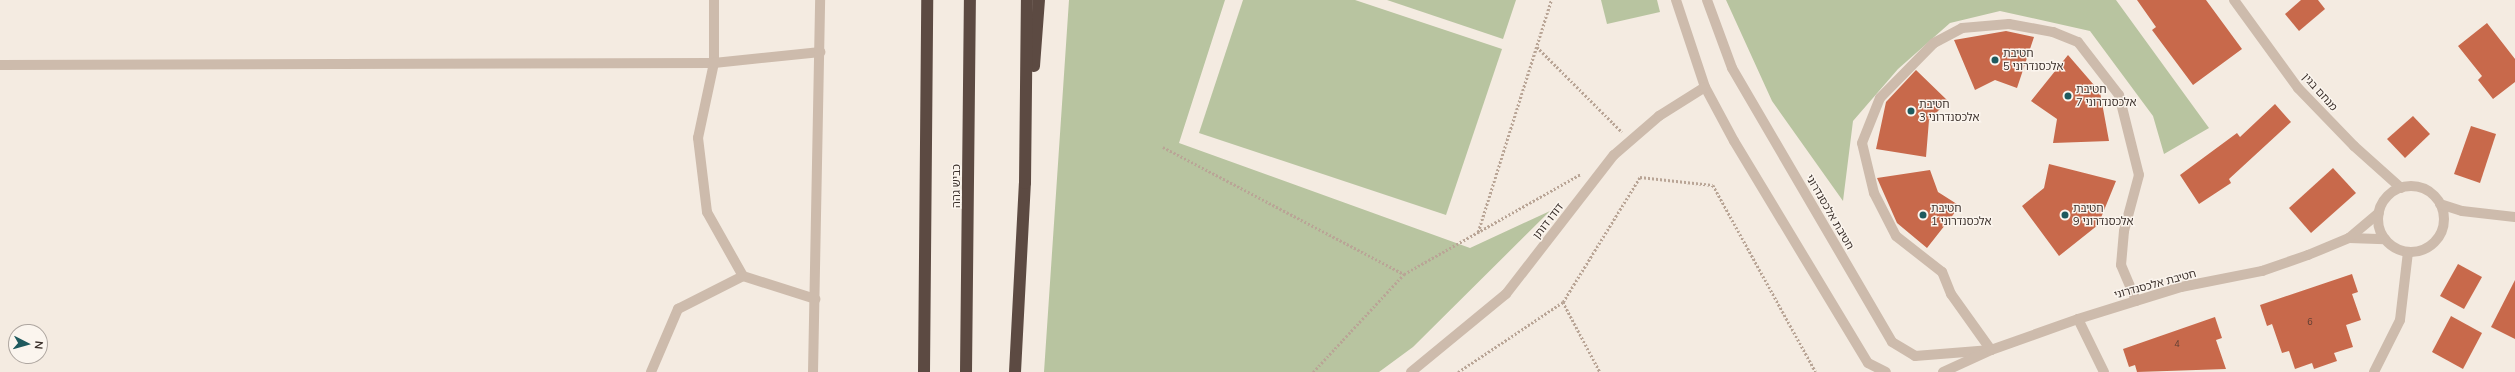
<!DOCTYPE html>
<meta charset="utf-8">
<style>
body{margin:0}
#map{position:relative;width:2515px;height:372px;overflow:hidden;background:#f4ebe1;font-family:Mulish,"Noto Sans Hebrew",sans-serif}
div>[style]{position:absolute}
.green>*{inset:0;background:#b8c4a0}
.building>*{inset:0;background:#c8694b}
.path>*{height:2.5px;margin-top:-1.25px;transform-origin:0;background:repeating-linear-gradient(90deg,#b9a596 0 2px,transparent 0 4px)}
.minor>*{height:10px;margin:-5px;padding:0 5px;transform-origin:5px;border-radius:5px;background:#cdbbac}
.minor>.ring{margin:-5px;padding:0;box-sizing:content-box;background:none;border:10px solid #cdbbac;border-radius:50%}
.highway>*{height:12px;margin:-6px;padding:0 6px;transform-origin:6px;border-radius:6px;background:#5c4a42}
.dots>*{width:11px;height:11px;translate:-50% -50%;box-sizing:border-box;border:2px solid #fbf5ee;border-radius:50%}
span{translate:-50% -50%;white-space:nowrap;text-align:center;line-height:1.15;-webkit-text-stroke:3px #fbf5ee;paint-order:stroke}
.number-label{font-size:9px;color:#5e3e33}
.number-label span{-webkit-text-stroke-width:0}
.poi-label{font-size:11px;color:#3b302b}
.left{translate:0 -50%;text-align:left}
.street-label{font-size:11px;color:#3b302b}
.north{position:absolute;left:8px;top:324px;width:40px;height:40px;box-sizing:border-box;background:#fbf5ee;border:1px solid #aea6a0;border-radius:50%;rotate:96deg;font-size:11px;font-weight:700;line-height:16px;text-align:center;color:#3b302b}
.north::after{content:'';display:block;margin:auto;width:14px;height:18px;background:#1f5a5e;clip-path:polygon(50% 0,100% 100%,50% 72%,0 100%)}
</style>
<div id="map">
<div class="green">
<div style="clip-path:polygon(1069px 0,1225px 0,1179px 143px,1470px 248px,1550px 211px,1413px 347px,1379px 372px,1044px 372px)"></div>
<div style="clip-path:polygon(1243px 0,1355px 0,1502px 49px,1446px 215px,1199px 133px)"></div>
<div style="clip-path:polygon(1387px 0,1516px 0,1503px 39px)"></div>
<div style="clip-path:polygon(1601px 0,1657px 0,1660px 12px,1607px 24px)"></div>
<div style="clip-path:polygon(1726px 0,2116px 0,2209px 128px,2164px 154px,2153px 116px,2090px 31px,2000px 11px,1950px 23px,1898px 69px,1853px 121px,1843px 201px,1772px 101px)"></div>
</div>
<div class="building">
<div style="clip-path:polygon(2137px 0,2206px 0,2242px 49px,2193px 85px,2152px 30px,2156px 27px)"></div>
<div style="clip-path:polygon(2301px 0,2318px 0,2325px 9px,2299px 31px,2285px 14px)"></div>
<div style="clip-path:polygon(2487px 23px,2515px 59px,2515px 82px,2493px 99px,2478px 80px,2482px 76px,2458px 46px)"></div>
<div style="clip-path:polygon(2006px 31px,2034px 37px,2017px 88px,1995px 80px,1975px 90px,1954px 40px)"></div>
<div style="clip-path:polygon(2068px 55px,2100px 92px,2109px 141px,2053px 143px,2057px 119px,2031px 101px)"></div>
<div style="clip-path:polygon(1916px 70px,1948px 101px,1929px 120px,1926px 157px,1876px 149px,1886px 102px)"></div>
<div style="clip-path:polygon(2275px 104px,2291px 122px,2229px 179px,2231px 183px,2199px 204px,2180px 175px,2237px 133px,2240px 137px)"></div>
<div style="clip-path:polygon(2413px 116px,2430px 134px,2405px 158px,2387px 139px)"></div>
<div style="clip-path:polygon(2471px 126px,2496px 134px,2480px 183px,2454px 174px)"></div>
<div style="clip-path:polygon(2049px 164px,2116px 181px,2098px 225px,2059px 256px,2022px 206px,2044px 188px)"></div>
<div style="clip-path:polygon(2333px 168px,2356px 193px,2311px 233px,2289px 208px)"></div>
<div style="clip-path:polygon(1930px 170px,1938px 192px,1960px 206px,1927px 248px,1897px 223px,1877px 178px)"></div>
<div style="clip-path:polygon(2458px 264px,2482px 277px,2464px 309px,2440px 296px)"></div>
<div style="clip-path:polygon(2352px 274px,2358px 292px,2352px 294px,2361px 320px,2346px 325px,2353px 347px,2334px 353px,2337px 361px,2314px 369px,2312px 363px,2295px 369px,2289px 351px,2282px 353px,2272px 324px,2267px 326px,2260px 305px)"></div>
<div style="clip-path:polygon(2515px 280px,2515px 339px,2491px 327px)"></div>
<div style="clip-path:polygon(2451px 316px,2482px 333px,2463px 369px,2432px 352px)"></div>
<div style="clip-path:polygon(2215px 317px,2222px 338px,2216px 340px,2226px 369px,2137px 372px,2135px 365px,2129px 367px,2123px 349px)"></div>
</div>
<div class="path">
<div style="left:1537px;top:47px;width:120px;rotate:45deg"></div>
<div style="left:1163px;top:147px;width:272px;rotate:27.8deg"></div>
<div style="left:1478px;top:232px;width:243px;rotate:-72.5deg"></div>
<div style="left:1563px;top:302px;width:79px;rotate:62.1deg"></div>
<div style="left:1313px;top:372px;width:134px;rotate:-47.1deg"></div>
<div style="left:1404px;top:274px;width:203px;rotate:-29.5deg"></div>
<div style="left:1458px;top:372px;width:126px;rotate:-33.7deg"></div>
<div style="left:1563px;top:302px;width:147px;rotate:-58.4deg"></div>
<div style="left:1640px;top:177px;width:73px;rotate:6.3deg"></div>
<div style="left:1713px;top:185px;width:213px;rotate:61.2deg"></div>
</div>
<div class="minor">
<div style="left:1676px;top:0;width:92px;rotate:71.6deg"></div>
<div style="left:1705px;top:87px;width:61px;rotate:61.8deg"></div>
<div style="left:1734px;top:141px;width:259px;rotate:58.9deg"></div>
<div style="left:1868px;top:363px;width:20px;rotate:27deg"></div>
<div style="left:1707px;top:0;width:72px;rotate:69.8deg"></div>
<div style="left:1732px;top:68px;width:317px;rotate:59.7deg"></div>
<div style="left:1892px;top:342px;width:27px;rotate:31deg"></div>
<div style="left:1915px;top:356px;width:76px;rotate:-4.5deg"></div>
<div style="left:2234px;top:0;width:109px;rotate:54deg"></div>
<div style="left:2298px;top:88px;width:81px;rotate:46deg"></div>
<div style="left:2354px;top:146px;width:63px;rotate:41.8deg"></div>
<div style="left:0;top:65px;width:714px;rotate:-0.16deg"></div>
<div style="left:714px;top:63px;width:63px;rotate:-90deg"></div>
<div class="ring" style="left:2378px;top:186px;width:56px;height:56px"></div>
<div style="left:2440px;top:204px;width:23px;rotate:18deg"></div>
<div style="left:2462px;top:211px;width:53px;rotate:6.5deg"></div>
<div style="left:2349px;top:238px;width:36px;rotate:2deg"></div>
<div style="left:743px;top:276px;width:73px;rotate:-119.4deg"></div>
<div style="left:707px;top:212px;width:75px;rotate:-96.9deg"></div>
<div style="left:698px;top:138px;width:77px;rotate:-78deg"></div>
<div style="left:714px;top:63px;width:107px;rotate:-5.9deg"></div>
<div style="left:2078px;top:319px;width:59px;rotate:63.9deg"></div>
<div style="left:1991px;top:350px;width:69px;rotate:-125.5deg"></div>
<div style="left:1951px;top:294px;width:24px;rotate:-112deg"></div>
<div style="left:1942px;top:272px;width:58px;rotate:-142deg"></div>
<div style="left:1896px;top:236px;width:48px;rotate:-117.1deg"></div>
<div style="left:1874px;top:193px;width:51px;rotate:-103.5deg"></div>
<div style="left:1862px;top:143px;width:48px;rotate:-68.2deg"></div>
<div style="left:1880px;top:98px;width:77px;rotate:-45.5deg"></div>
<div style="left:1934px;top:43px;width:32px;rotate:-28deg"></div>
<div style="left:1962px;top:28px;width:47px;rotate:-4.9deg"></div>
<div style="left:2009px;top:24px;width:45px;rotate:10.3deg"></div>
<div style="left:2053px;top:32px;width:27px;rotate:22deg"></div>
<div style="left:2078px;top:42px;width:67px;rotate:52.3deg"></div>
<div style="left:2119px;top:95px;width:82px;rotate:76deg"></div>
<div style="left:2139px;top:175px;width:58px;rotate:105deg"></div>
<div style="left:2124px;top:231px;width:34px;rotate:95deg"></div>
<div style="left:2121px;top:265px;width:39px;rotate:67deg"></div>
<div style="left:651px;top:372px;width:69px;rotate:-66.8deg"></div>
<div style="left:678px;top:309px;width:73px;rotate:-26.9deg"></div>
<div style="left:743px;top:276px;width:76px;rotate:17.7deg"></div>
<div style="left:813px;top:372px;width:372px;rotate:-88.9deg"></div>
<div style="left:1411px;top:372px;width:123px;rotate:-39.4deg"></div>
<div style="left:1506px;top:294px;width:176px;rotate:-52.2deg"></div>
<div style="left:1614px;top:155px;width:60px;rotate:-40.9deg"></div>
<div style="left:1659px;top:116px;width:54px;rotate:-32.2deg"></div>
<div style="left:1943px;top:372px;width:53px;rotate:-24.6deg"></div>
<div style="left:1991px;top:350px;width:92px;rotate:-19.6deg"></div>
<div style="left:2078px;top:319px;width:108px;rotate:-17.3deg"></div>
<div style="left:2181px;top:287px;width:83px;rotate:-11.2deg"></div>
<div style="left:2262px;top:271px;width:49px;rotate:-19.2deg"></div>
<div style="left:2308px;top:255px;width:44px;rotate:-22.5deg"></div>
<div style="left:2349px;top:238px;width:39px;rotate:-40deg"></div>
<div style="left:2374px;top:372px;width:58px;rotate:-63.4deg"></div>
<div style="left:2400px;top:320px;width:68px;rotate:-83.3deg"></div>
</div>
<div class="highway">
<div style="left:1034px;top:66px;width:66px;rotate:-85.7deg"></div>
<div style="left:924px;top:372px;width:372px;rotate:-89.5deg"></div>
<div style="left:966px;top:372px;width:372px;rotate:-89.4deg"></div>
<div style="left:1015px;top:372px;width:189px;rotate:-87deg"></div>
<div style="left:1025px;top:183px;width:183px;rotate:-89.4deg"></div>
</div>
<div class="dots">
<div style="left:1995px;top:60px;background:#1f5a5e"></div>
<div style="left:2068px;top:96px;background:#1f5a5e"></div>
<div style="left:1911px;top:111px;background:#1f5a5e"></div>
<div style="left:1923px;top:215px;background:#1f5a5e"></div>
<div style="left:2065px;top:215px;background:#1f5a5e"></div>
</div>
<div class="number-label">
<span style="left:2310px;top:322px">6</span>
<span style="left:2177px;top:344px">4</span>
</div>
<div class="poi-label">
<span class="left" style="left:2003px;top:60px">חטיבת<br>אלכסנדרוני 5</span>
<span class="left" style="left:2076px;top:96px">חטיבת<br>אלכסנדרוני 7</span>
<span class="left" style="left:1919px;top:111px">חטיבת<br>אלכסנדרוני 3</span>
<span class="left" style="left:1931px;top:215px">חטיבת<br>אלכסנדרוני 1</span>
<span class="left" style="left:2073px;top:215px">חטיבת<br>אלכסנדרוני 9</span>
</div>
<div class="street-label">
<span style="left:2320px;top:92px;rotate:48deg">מנחם בגין</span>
<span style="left:956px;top:186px;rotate:-90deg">כביש גהה</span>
<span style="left:1830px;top:212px;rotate:60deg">חטיבת אלכסנדרוני</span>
<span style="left:1548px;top:221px;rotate:-52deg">דודו דותן</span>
<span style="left:2155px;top:284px;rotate:-15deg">חטיבת אלכסנדרוני</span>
</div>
<div class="north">N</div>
</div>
